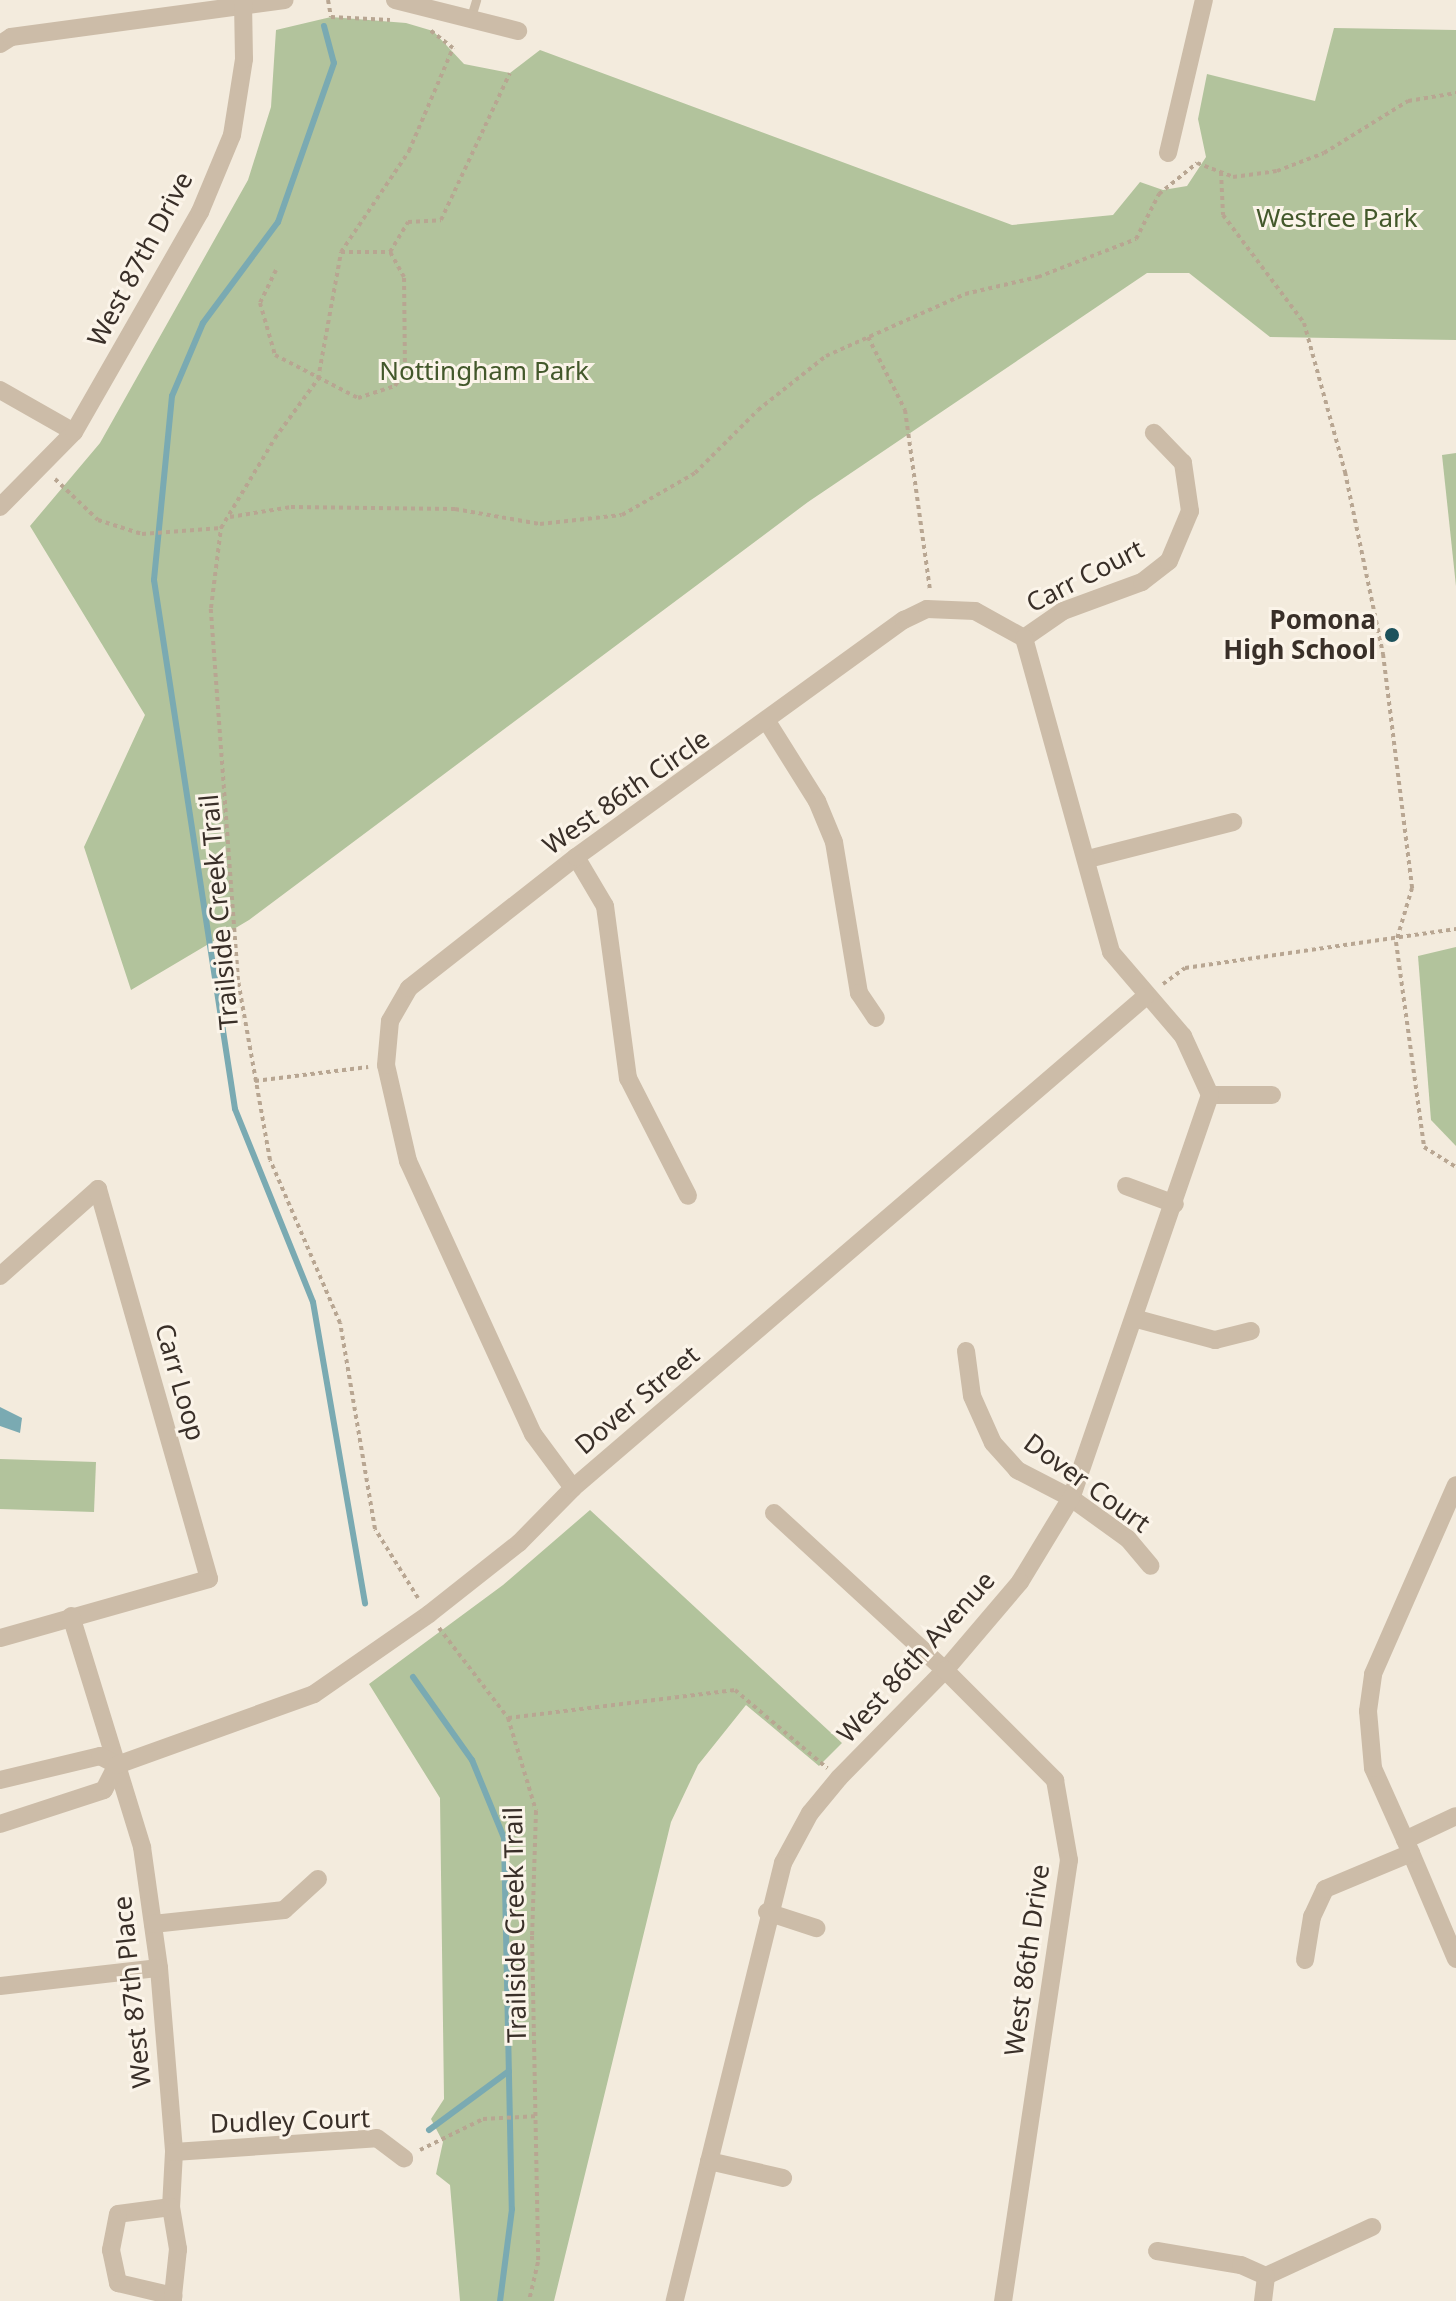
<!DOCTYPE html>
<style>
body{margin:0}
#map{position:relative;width:1456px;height:2301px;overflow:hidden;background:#f3ebdd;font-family:"Noto Sans",sans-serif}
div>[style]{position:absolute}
.green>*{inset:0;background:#b2c39c}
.water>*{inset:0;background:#7aaab2}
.stream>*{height:6px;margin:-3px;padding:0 3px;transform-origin:3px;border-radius:3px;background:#7aaab2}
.path>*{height:4px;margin-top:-2px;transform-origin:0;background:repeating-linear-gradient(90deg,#b8a692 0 4px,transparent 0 8px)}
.lane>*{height:9px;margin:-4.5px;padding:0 4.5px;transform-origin:4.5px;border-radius:4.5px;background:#ccbca8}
.street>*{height:18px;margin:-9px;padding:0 9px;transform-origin:9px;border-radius:9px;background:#ccbca8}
.dots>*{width:22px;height:22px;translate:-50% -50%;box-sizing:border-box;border:4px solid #fbf4e9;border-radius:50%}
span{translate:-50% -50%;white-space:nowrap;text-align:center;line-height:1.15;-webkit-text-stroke:6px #fbf4e9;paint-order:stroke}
.park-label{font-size:26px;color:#43582b}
.street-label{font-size:26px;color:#392f28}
.poi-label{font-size:26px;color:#392f28;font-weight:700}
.right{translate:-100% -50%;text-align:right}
</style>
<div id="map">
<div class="green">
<div style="clip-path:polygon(331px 17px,406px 23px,433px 31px,464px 64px,510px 73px,540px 50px,1012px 225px,1113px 215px,1140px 182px,1163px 190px,1187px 186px,1206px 157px,1198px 119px,1207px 74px,1315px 101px,1334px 28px,1456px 30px,1456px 340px,1270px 337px,1189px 273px,1147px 273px,808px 502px,249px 920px,131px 990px,84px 847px,145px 715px,30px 526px,100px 443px,248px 180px,271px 107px,276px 30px)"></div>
<div style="clip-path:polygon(1456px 453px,1456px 586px,1442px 455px)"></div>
<div style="clip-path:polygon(1456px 947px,1456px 1146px,1431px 1120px,1418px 956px)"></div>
<div style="clip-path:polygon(0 1459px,96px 1462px,94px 1512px,0 1509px)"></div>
<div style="clip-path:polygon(590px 1510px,842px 1743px,819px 1766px,746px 1705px,698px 1765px,671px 1822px,554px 2301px,460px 2301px,450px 2185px,436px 2174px,443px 2142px,431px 2119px,444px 2099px,440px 1798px,369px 1684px,503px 1585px)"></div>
</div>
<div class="water">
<div style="clip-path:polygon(0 1407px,22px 1418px,20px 1433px,0 1426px)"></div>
</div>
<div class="stream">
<div style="left:324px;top:26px;width:38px;rotate:75deg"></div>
<div style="left:334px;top:63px;width:169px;rotate:109.4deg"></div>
<div style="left:278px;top:222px;width:126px;rotate:126.6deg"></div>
<div style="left:203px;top:323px;width:79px;rotate:113deg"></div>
<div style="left:172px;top:396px;width:185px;rotate:95.6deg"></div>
<div style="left:154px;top:580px;width:535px;rotate:81.29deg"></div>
<div style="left:235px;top:1109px;width:208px;rotate:68deg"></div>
<div style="left:313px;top:1302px;width:306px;rotate:80.2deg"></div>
<div style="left:413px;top:1677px;width:102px;rotate:54.6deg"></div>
<div style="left:472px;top:1760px;width:84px;rotate:67.7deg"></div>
<div style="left:504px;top:1838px;width:371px;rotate:88.8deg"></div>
<div style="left:512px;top:2209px;width:93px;rotate:97.4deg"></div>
<div style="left:429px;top:2130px;width:99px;rotate:-36.4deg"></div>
</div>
<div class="path">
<div style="left:328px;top:0;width:17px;rotate:80deg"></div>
<div style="left:331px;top:17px;width:59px;rotate:2.9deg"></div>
<div style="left:1221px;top:172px;width:43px;rotate:87.3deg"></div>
<div style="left:1223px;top:215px;width:135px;rotate:53.1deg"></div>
<div style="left:1304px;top:323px;width:155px;rotate:74.6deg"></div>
<div style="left:1345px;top:472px;width:186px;rotate:78.2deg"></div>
<div style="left:1383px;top:654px;width:236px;rotate:82.9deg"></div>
<div style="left:1412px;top:888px;width:56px;rotate:106.5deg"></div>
<div style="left:1396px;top:942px;width:207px;rotate:82.2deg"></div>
<div style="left:1424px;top:1147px;width:38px;rotate:32deg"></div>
<div style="left:341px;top:252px;width:49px"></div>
<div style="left:390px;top:252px;width:35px;rotate:-59deg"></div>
<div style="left:408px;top:222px;width:33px;rotate:-3deg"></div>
<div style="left:441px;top:220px;width:162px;rotate:-64.9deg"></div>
<div style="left:276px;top:270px;width:37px;rotate:116deg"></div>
<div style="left:260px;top:303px;width:54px;rotate:73.9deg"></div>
<div style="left:275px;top:355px;width:93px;rotate:27.4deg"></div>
<div style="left:358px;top:398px;width:39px;rotate:-18deg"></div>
<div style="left:395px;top:386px;width:19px;rotate:-58deg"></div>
<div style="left:405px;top:370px;width:93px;rotate:-90.6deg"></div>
<div style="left:404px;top:277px;width:29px;rotate:-119deg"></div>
<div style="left:868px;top:337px;width:82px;rotate:63.1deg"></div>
<div style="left:905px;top:410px;width:182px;rotate:82.1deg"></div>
<div style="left:55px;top:479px;width:59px;rotate:43.6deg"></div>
<div style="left:98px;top:520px;width:46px;rotate:17.7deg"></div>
<div style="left:142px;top:534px;width:79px;rotate:-4.3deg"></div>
<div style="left:230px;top:517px;width:62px;rotate:-9.3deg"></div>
<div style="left:291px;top:507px;width:164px;rotate:0.7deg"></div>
<div style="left:455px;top:509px;width:86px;rotate:10deg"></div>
<div style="left:540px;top:524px;width:82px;rotate:-6.3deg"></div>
<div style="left:622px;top:515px;width:84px;rotate:-29.9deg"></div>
<div style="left:695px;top:473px;width:89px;rotate:-45deg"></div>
<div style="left:758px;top:410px;width:87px;rotate:-38.5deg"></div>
<div style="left:826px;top:356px;width:152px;rotate:-24deg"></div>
<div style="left:965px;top:294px;width:75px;rotate:-13.1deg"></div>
<div style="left:1038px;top:277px;width:105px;rotate:-21.2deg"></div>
<div style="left:1136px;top:239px;width:51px;rotate:-62.9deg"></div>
<div style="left:1159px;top:194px;width:49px;rotate:-39.2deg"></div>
<div style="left:1197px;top:163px;width:39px;rotate:21deg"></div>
<div style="left:1233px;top:177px;width:44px;rotate:-7.8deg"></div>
<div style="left:1277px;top:171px;width:50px;rotate:-21deg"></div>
<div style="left:1324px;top:153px;width:99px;rotate:-31.8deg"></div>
<div style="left:1408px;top:101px;width:49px;rotate:-9.5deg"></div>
<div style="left:1163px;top:984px;width:27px;rotate:-36deg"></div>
<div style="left:1185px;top:968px;width:274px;rotate:-8.2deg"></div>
<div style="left:255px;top:1081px;width:114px;rotate:-7.1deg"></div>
<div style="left:418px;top:1598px;width:81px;rotate:-121.9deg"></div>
<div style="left:375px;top:1529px;width:209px;rotate:-99.6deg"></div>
<div style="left:340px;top:1323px;width:177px;rotate:-113.2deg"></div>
<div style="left:270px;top:1160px;width:183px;rotate:-100.1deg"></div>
<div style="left:238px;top:980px;width:373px;rotate:-94.2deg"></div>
<div style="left:211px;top:608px;width:81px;rotate:-82.9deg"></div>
<div style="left:221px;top:528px;width:105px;rotate:-59deg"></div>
<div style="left:275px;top:438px;width:73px;rotate:-53.9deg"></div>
<div style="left:318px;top:379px;width:129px;rotate:-79.7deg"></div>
<div style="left:341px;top:252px;width:122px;rotate:-56deg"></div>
<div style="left:409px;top:151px;width:112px;rotate:-66.9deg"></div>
<div style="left:453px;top:48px;width:29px;rotate:-142deg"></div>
<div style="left:439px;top:1628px;width:113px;rotate:52.5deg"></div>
<div style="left:508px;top:1718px;width:97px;rotate:73.2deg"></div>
<div style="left:536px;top:1811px;width:125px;rotate:91.8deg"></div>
<div style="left:532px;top:1936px;width:326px;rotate:88.9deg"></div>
<div style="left:538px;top:2262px;width:40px;rotate:103deg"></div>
<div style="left:508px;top:1718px;width:229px;rotate:-7deg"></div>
<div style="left:735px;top:1690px;width:121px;rotate:40.3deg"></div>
<div style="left:420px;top:2150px;width:70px;rotate:-26.2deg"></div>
<div style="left:483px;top:2119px;width:55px;rotate:-3.1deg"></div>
</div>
<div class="lane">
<div style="left:470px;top:20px;width:21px;rotate:-73deg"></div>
</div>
<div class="street">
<div style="left:395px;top:0;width:127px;rotate:14.1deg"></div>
<div style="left:0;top:44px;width:13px;rotate:-32deg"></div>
<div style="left:11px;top:37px;width:276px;rotate:-7.7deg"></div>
<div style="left:1168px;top:153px;width:157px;rotate:-76.8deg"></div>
<div style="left:0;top:390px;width:85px;rotate:29.6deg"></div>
<div style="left:0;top:507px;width:105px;rotate:-45.4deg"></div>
<div style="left:74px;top:432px;width:254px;rotate:-60.2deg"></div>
<div style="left:200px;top:212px;width:83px;rotate:-67.4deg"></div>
<div style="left:232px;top:135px;width:77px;rotate:-81deg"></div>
<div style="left:244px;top:59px;width:59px;rotate:-91deg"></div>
<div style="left:1024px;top:638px;width:47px;rotate:-34.7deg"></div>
<div style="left:1063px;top:611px;width:84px;rotate:-20.2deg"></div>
<div style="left:1142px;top:582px;width:34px;rotate:-38deg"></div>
<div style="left:1169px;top:561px;width:54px;rotate:-67.2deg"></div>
<div style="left:1190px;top:511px;width:49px;rotate:-98.3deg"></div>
<div style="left:1183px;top:463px;width:42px;rotate:-134deg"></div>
<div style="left:768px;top:723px;width:92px;rotate:57.9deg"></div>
<div style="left:817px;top:801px;width:44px;rotate:67.5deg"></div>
<div style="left:834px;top:842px;width:153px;rotate:80.6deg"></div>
<div style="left:859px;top:993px;width:30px;rotate:56deg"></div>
<div style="left:576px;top:857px;width:57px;rotate:59.4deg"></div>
<div style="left:605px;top:906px;width:174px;rotate:82.4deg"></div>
<div style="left:628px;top:1078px;width:132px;rotate:63deg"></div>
<div style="left:1088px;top:859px;width:150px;rotate:-14.3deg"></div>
<div style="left:1210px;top:1095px;width:62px"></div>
<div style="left:1126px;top:1186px;width:52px;rotate:20.2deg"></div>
<div style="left:0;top:1276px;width:131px;rotate:-41.6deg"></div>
<div style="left:98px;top:1189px;width:405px;rotate:74.1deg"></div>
<div style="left:209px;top:1579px;width:217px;rotate:164.2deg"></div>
<div style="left:1137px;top:1319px;width:81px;rotate:15.1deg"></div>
<div style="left:1215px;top:1340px;width:37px;rotate:-14deg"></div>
<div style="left:966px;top:1351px;width:45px;rotate:82.4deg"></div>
<div style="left:972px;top:1396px;width:51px;rotate:65.9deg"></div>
<div style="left:993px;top:1443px;width:36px;rotate:48deg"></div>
<div style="left:1017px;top:1470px;width:61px;rotate:27.4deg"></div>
<div style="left:1071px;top:1498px;width:70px;rotate:35.7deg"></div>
<div style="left:1128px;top:1539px;width:35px;rotate:50deg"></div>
<div style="left:573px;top:1488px;width:67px;rotate:-126.5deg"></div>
<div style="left:533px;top:1434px;width:300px;rotate:-114.6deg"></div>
<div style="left:408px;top:1161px;width:98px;rotate:-102.9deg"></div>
<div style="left:386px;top:1065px;width:44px;rotate:-84.8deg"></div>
<div style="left:390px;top:1021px;width:38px;rotate:-60deg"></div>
<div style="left:409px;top:988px;width:212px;rotate:-38.1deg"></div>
<div style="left:576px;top:857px;width:405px;rotate:-35.9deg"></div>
<div style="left:904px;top:620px;width:25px;rotate:-26deg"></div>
<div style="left:927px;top:609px;width:48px;rotate:2.4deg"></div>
<div style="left:975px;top:611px;width:56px;rotate:28.9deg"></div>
<div style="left:1024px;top:638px;width:326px;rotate:74.5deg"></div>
<div style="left:1111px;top:952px;width:111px;rotate:49.4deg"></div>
<div style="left:1183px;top:1036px;width:65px;rotate:65.4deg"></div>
<div style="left:1210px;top:1095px;width:426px;rotate:109deg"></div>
<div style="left:1071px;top:1498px;width:98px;rotate:121.3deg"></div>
<div style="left:1020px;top:1582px;width:116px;rotate:130.4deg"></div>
<div style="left:945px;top:1670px;width:151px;rotate:134.5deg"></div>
<div style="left:839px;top:1778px;width:45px;rotate:129.6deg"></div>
<div style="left:810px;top:1813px;width:57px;rotate:118.4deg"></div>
<div style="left:783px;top:1863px;width:451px;rotate:103.9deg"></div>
<div style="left:774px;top:1513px;width:232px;rotate:42.6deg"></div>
<div style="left:945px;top:1670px;width:156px;rotate:45deg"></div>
<div style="left:1055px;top:1780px;width:81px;rotate:80.1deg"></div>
<div style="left:1069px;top:1860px;width:446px;rotate:98.5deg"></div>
<div style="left:71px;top:1616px;width:242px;rotate:72.9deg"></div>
<div style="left:142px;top:1847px;width:122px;rotate:82deg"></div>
<div style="left:159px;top:1968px;width:185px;rotate:85.3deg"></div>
<div style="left:174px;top:2152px;width:55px;rotate:93.1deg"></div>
<div style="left:171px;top:2207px;width:53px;rotate:172.5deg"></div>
<div style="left:118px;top:2214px;width:37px;rotate:101deg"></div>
<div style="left:111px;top:2250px;width:34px;rotate:78deg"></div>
<div style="left:118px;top:2283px;width:57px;rotate:13.3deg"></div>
<div style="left:173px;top:2296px;width:5px;rotate:90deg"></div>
<div style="left:0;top:1780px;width:103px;rotate:-13.5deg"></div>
<div style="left:100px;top:1756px;width:19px;rotate:28deg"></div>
<div style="left:0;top:1824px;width:109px;rotate:-18.1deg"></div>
<div style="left:104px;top:1790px;width:28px;rotate:-63deg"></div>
<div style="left:117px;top:1765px;width:209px;rotate:-19.8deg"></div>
<div style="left:314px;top:1694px;width:140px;rotate:-34.8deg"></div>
<div style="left:429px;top:1614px;width:115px;rotate:-38.3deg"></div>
<div style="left:519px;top:1543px;width:77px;rotate:-45.5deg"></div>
<div style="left:573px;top:1488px;width:754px;rotate:-40.64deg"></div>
<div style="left:1405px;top:1840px;width:56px;rotate:-25.2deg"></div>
<div style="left:1411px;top:1853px;width:115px;rotate:67deg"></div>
<div style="left:767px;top:1912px;width:52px;rotate:18.1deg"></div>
<div style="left:153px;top:1924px;width:132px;rotate:-6.1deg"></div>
<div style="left:284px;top:1910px;width:46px;rotate:-42.4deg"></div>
<div style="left:1305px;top:1960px;width:44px;rotate:-80.8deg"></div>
<div style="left:1312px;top:1917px;width:31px;rotate:-65deg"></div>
<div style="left:1325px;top:1889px;width:93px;rotate:-22.7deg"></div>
<div style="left:1411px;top:1853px;width:93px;rotate:-114.1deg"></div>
<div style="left:1373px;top:1768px;width:57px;rotate:-95deg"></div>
<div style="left:1368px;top:1711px;width:37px;rotate:-82deg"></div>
<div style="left:1373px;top:1674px;width:206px;rotate:-66.3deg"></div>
<div style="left:0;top:1986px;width:160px;rotate:-6.5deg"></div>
<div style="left:174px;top:2152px;width:203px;rotate:-3.9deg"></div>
<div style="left:377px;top:2138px;width:34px;rotate:37deg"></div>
<div style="left:709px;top:2161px;width:76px;rotate:12.9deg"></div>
<div style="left:171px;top:2207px;width:43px;rotate:80.5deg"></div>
<div style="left:178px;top:2249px;width:47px;rotate:96.1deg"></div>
<div style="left:1157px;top:2251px;width:85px;rotate:9.5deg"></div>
<div style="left:1241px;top:2265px;width:27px;rotate:24deg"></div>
<div style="left:1266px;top:2276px;width:117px;rotate:-24.8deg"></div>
<div style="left:1263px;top:2301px;width:25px;rotate:-83deg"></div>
</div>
<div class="dots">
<div style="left:1392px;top:635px;background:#1c525c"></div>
</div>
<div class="park-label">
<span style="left:1337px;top:218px">Westree Park</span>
<span style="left:484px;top:371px">Nottingham Park</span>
</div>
<div class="street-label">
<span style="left:140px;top:259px;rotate:-62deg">West 87th Drive</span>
<span style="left:1085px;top:576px;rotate:-27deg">Carr Court</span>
<span style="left:626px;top:792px;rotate:-35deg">West 86th Circle</span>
<span style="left:219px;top:912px;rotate:-95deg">Trailside Creek Trail</span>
<span style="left:180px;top:1382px;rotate:74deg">Carr Loop</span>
<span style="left:637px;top:1400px;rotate:-40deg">Dover Street</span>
<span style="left:1087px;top:1483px;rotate:36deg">Dover Court</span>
<span style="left:916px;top:1657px;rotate:-48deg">West 86th Avenue</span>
<span style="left:515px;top:1925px;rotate:-91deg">Trailside Creek Trail</span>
<span style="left:1027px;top:1960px;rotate:-82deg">West 86th Drive</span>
<span style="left:132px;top:1992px;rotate:-96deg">West 87th Place</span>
<span style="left:290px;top:2121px;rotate:-2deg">Dudley Court</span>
</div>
<div class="poi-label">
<span class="right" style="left:1376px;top:635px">Pomona<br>High School</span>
</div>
</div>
